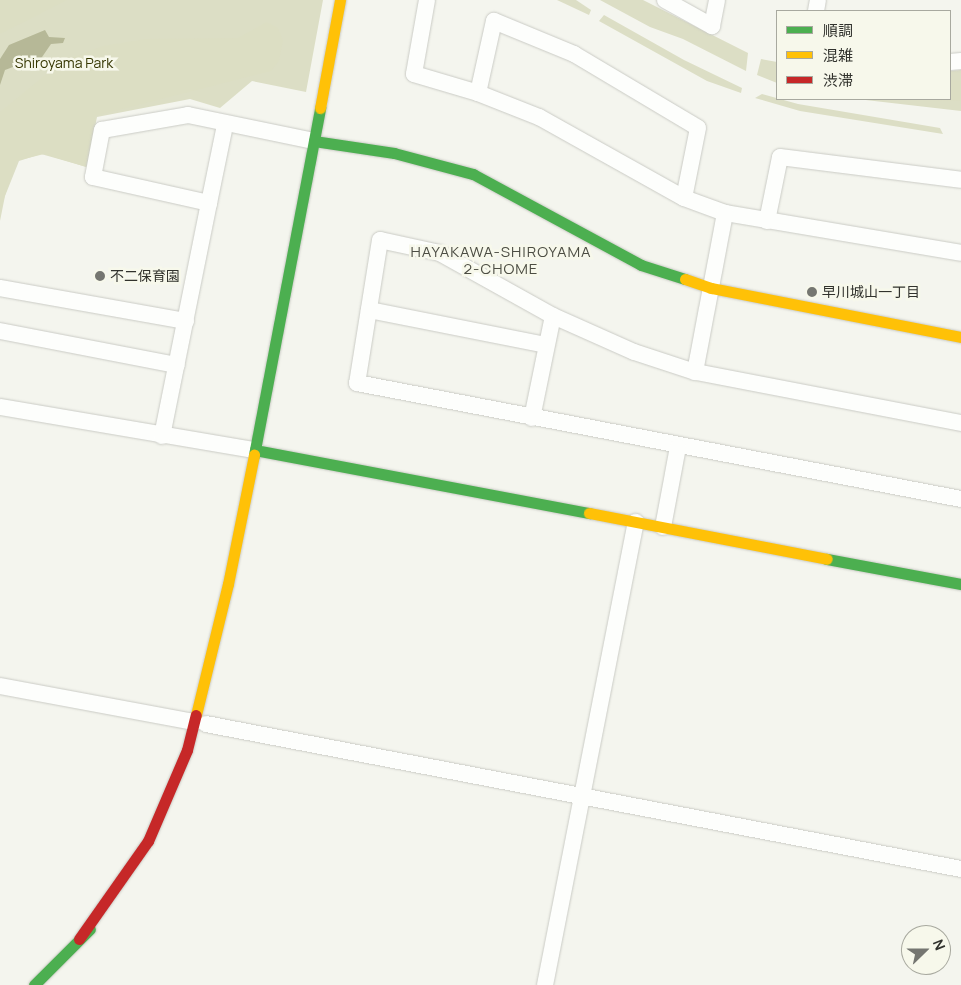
<!DOCTYPE html>
<meta charset="utf-8">
<style>
body{margin:0}
#map{position:relative;width:961px;height:985px;overflow:hidden;background:#f4f5ee;font-family:Manrope,"Noto Sans JP",sans-serif}
div>[style]{position:absolute}
.green>*{inset:0;background:#dcdec5}
.forest>*{inset:0;background:#dcdec3}
.water>*{inset:0;background:#b6b897}
.roads{filter:drop-shadow(0 0 1px #cacbc5) drop-shadow(0 0 1px #cacbc5)}
.street>*{height:16px;margin:-8px;padding:0 8px;transform-origin:8px;border-radius:8px;background:#fdfefc}
.fast>*{height:11px;margin:-5.5px;padding:0 5.5px;transform-origin:5.5px;border-radius:5.5px;background:#4caf50}
.slow>*{height:11px;margin:-5.5px;padding:0 5.5px;transform-origin:5.5px;border-radius:5.5px;background:#ffc107}
.jam>*{height:11px;margin:-5.5px;padding:0 5.5px;transform-origin:5.5px;border-radius:5.5px;background:#c62828}
.dots>*{width:14px;height:14px;translate:-50% -50%;box-sizing:border-box;border:2px solid #f7f8eb;border-radius:50%}
span{translate:-50% -50%;white-space:nowrap;text-align:center;line-height:1.15;-webkit-text-stroke:5px #f7f8eb;paint-order:stroke}
.park-label{font-size:14px;color:#353600}
.poi-label{font-size:14px;color:#31322d}
.left{translate:0 -50%;text-align:left}
.neighbourhood-label{font-size:15px;color:#4c4d43;letter-spacing:1px}
.legend{position:absolute;left:776px;top:10px;width:175px;height:90px;box-sizing:border-box;background:#f7f8eb;border:1px solid #a8a99f;margin:0;padding:6px 9px;list-style:none;font-size:15px;color:#31322d}
.legend li{display:flex;align-items:center;gap:10px;height:25px}
.legend b{width:25px;border:1px solid #a8a99f}
.north{position:absolute;left:901px;top:925px;width:50px;height:50px;box-sizing:border-box;background:#f7f8eb;border:1px solid #a8a99f;border-radius:50%;rotate:68deg;font-size:14px;font-weight:700;line-height:20px;text-align:center;color:#31322d}
.north::after{content:'';display:block;margin:auto;width:18px;height:22px;background:#757671;clip-path:polygon(50% 0,100% 100%,50% 72%,0 100%)}
</style>
<div id="map">
<div class="green">
<div style="clip-path:polygon(0 0,323px 0,306px 92px,252px 81px,220px 108px,190px 99px,97px 117px,87px 167px,41px 154px,19px 161px,5px 196px,0 221px)"></div>
<div style="clip-path:polygon(557px 0,576px 0,591px 10px,589px 15px)"></div>
<div style="clip-path:polygon(600px 0,643px 0,748px 53px,746px 71px,683px 39px,650px 27px)"></div>
<div style="clip-path:polygon(604px 15px,684px 60px,742px 88px,741px 93px,707px 81px,599px 21px)"></div>
<div style="clip-path:polygon(761px 59px,777px 62px,777px 83px,757px 75px)"></div>
<div style="clip-path:polygon(961px 70px,961px 111px,857px 99px,950px 99px,950px 71px)"></div>
<div style="clip-path:polygon(762px 94px,798px 104px,940px 128px,943px 134px,800px 111px,755px 98px)"></div>
</div>
<div class="forest">
<div style="clip-path:polygon(0 0,67px 0,0 34px)"></div>
<div style="clip-path:polygon(267px 22px,278px 28px,283px 41px,279px 61px,271px 71px,95px 116px,86px 167px,44px 154px,16px 161px,0 211px,0 112px,49px 72px,71px 58px,103px 46px,146px 39px,238px 38px)"></div>
<div style="clip-path:polygon(950px 80px,961px 81px,961px 101px,910px 99px,950px 99px)"></div>
</div>
<div class="water">
<div style="clip-path:polygon(45px 30px,49px 37px,65px 38px,63px 43px,51px 44px,40px 60px,29px 66px,21px 64px,5px 70px,0 85px,0 59px,9px 45px)"></div>
</div>
<div class="roads">
<div class="street">
<div style="left:427px;top:0;width:75px;rotate:100deg"></div>
<div style="left:414px;top:74px;width:67px;rotate:16.5deg"></div>
<div style="left:478px;top:93px;width:66px;rotate:21.5deg"></div>
<div style="left:539px;top:117px;width:166px;rotate:29.2deg"></div>
<div style="left:684px;top:198px;width:44px;rotate:20.1deg"></div>
<div style="left:725px;top:213px;width:239px;rotate:9.6deg"></div>
<div style="left:665px;top:0;width:54px;rotate:29deg"></div>
<div style="left:712px;top:26px;width:26px;rotate:-79deg"></div>
<div style="left:816px;top:11px;width:11px;rotate:-80deg"></div>
<div style="left:950px;top:62px;width:11px;rotate:-5deg"></div>
<div style="left:478px;top:93px;width:74px;rotate:-77.5deg"></div>
<div style="left:494px;top:21px;width:87px;rotate:22.4deg"></div>
<div style="left:574px;top:54px;width:144px;rotate:30.8deg"></div>
<div style="left:698px;top:128px;width:71px;rotate:101.3deg"></div>
<div style="left:209px;top:203px;width:80px;rotate:-78.4deg"></div>
<div style="left:767px;top:221px;width:65px;rotate:-78.5deg"></div>
<div style="left:780px;top:157px;width:182px;rotate:7.2deg"></div>
<div style="left:0;top:288px;width:189px;rotate:10.1deg"></div>
<div style="left:369px;top:310px;width:180px;rotate:11.2deg"></div>
<div style="left:0;top:331px;width:180px;rotate:10.9deg"></div>
<div style="left:695px;top:372px;width:162px;rotate:-79.3deg"></div>
<div style="left:0;top:407px;width:259px;rotate:9.6deg"></div>
<div style="left:532px;top:418px;width:104px;rotate:-78.4deg"></div>
<div style="left:961px;top:423px;width:271px;rotate:-169.1deg"></div>
<div style="left:695px;top:372px;width:64px;rotate:-161.8deg"></div>
<div style="left:634px;top:352px;width:89px;rotate:-156deg"></div>
<div style="left:553px;top:316px;width:129px;rotate:-150.9deg"></div>
<div style="left:440px;top:253px;width:61px;rotate:-167.8deg"></div>
<div style="left:380px;top:240px;width:145px;rotate:99.1deg"></div>
<div style="left:357px;top:383px;width:615px;rotate:10.87deg"></div>
<div style="left:162px;top:436px;width:238px;rotate:-78.6deg"></div>
<div style="left:209px;top:203px;width:119px;rotate:-167.4deg"></div>
<div style="left:93px;top:177px;width:48px;rotate:-79.2deg"></div>
<div style="left:102px;top:130px;width:87px;rotate:-9.9deg"></div>
<div style="left:188px;top:115px;width:129px;rotate:11.7deg"></div>
<div style="left:663px;top:527px;width:81px;rotate:-79.4deg"></div>
<div style="left:0;top:686px;width:198px;rotate:10.5deg"></div>
<div style="left:206px;top:724px;width:769px;rotate:10.87deg"></div>
<div style="left:545px;top:985px;width:472px;rotate:-78.9deg"></div>
</div>
<div class="fast">
<div style="left:314px;top:141px;width:81px;rotate:8.5deg"></div>
<div style="left:394px;top:153px;width:82px;rotate:14.9deg"></div>
<div style="left:473px;top:174px;width:191px;rotate:28.4deg"></div>
<div style="left:641px;top:265px;width:46px;rotate:17.7deg"></div>
<div style="left:255px;top:450px;width:340px;rotate:10.7deg"></div>
<div style="left:254px;top:455px;width:353px;rotate:-79.2deg"></div>
<div style="left:827px;top:559px;width:136px;rotate:10.6deg"></div>
<div style="left:34px;top:985px;width:79px;rotate:-45deg"></div>
</div>
<div class="slow">
<div style="left:320px;top:108px;width:110px;rotate:-79.5deg"></div>
<div style="left:685px;top:279px;width:28px;rotate:19deg"></div>
<div style="left:711px;top:288px;width:255px;rotate:11.1deg"></div>
<div style="left:589px;top:513px;width:242px;rotate:10.9deg"></div>
<div style="left:196px;top:715px;width:135px;rotate:-76.3deg"></div>
<div style="left:228px;top:584px;width:132px;rotate:-78.6deg"></div>
</div>
<div class="jam">
<div style="left:79px;top:939px;width:120px;rotate:-54.9deg"></div>
<div style="left:148px;top:841px;width:99px;rotate:-66.8deg"></div>
<div style="left:187px;top:750px;width:36px;rotate:-76deg"></div>
</div>
</div>
<div class="dots">
<div style="left:100px;top:276px;background:#757671"></div>
<div style="left:812px;top:292px;background:#757671"></div>
</div>
<div class="park-label">
<span style="left:64px;top:63px">Shiroyama Park</span>
</div>
<div class="poi-label">
<span class="left" style="left:110px;top:276px">不二保育園</span>
<span class="left" style="left:822px;top:292px">早川城山一丁目</span>
</div>
<div class="neighbourhood-label">
<span style="left:501px;top:260px">HAYAKAWA-SHIROYAMA<br>2-CHOME</span>
</div>
<ul class="legend">
<li><b style="height:6px;background:#4caf50"></b>順調</li>
<li><b style="height:6px;background:#ffc107"></b>混雑</li>
<li><b style="height:6px;background:#c62828"></b>渋滞</li>
</ul>
<div class="north">N</div>
</div>
